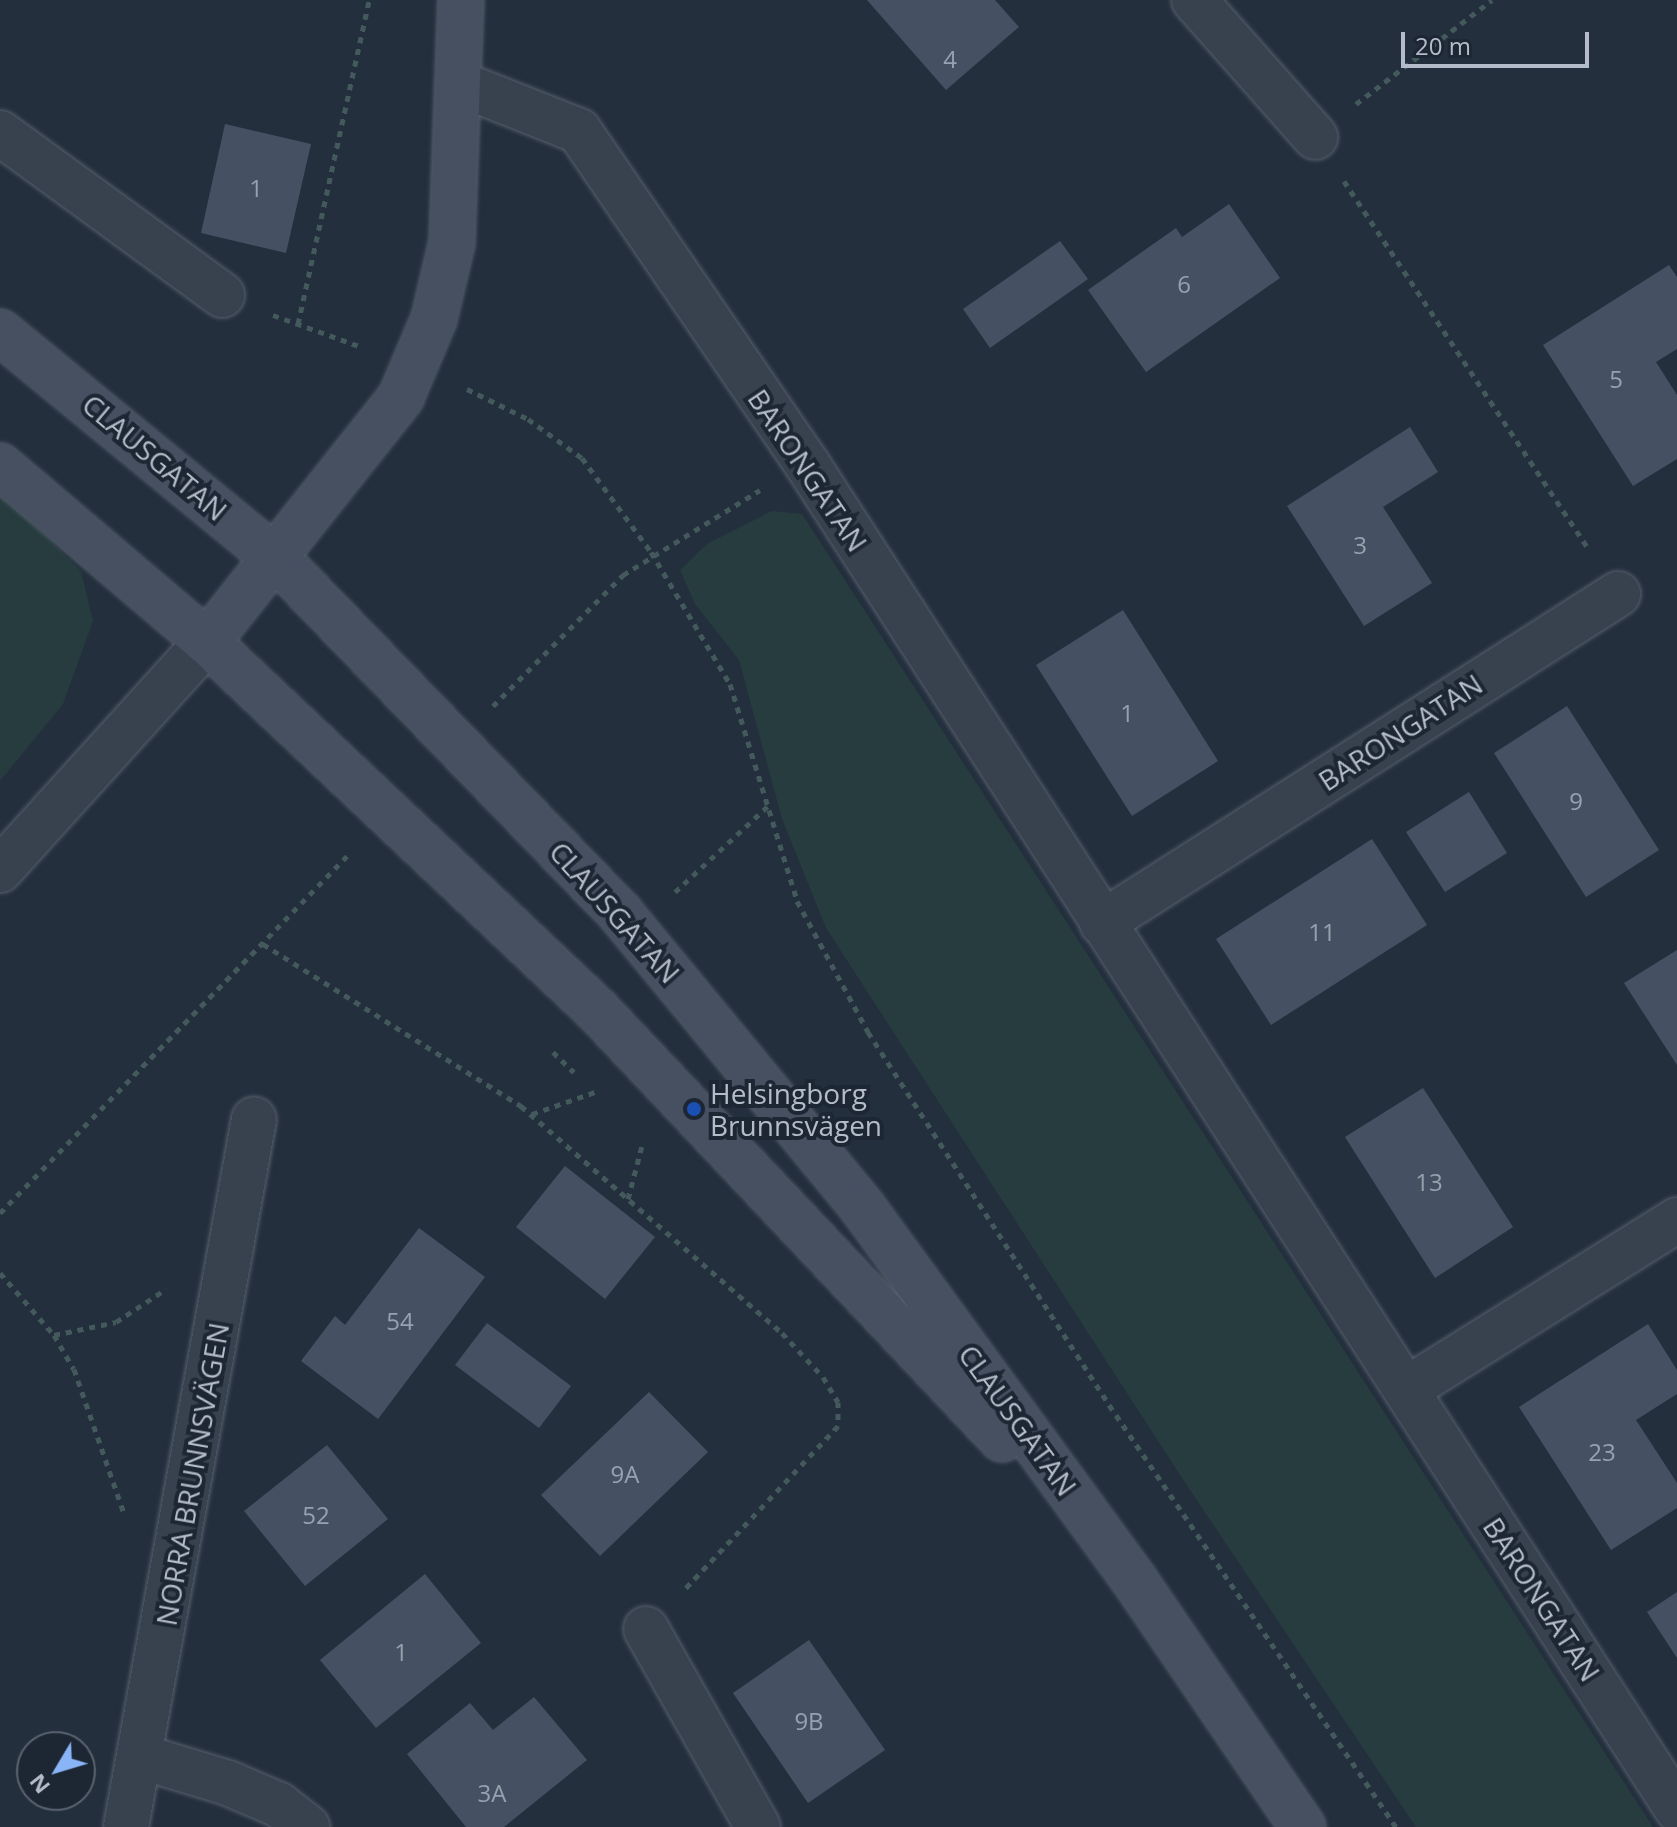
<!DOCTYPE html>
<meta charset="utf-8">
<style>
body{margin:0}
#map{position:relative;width:1677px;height:1827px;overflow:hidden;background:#242f3e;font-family:"Open Sans",sans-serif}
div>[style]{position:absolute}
.green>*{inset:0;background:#263c3f}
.building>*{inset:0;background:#455162}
.path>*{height:5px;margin-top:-2.5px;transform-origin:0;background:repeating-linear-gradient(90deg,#44595c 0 6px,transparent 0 12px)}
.roads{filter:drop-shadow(0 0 2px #565f6c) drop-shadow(0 0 2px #565f6c)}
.street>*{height:44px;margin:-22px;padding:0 22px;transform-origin:22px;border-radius:22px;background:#38414e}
.secondary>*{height:44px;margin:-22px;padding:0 22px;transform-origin:22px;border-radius:22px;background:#465061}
.dots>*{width:22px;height:22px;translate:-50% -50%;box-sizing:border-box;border:4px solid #1d2633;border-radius:50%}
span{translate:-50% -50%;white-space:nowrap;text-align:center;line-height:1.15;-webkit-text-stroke:8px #1d2633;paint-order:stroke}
.number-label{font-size:24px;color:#98a1af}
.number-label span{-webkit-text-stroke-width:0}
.street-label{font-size:28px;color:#b4bcc9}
.poi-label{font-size:28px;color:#b4bcc9}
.left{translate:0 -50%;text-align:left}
.north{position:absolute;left:16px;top:1731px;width:80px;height:80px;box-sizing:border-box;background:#1d2633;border:2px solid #59626f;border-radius:50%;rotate:232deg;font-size:22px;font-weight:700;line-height:32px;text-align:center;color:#b4bcc9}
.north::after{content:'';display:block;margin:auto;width:28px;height:36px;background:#8ab4f8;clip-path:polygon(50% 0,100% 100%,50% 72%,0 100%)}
.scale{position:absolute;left:1401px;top:32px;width:188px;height:36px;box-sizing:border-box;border:4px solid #b4bcc9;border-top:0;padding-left:10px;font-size:24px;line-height:28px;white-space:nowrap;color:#b4bcc9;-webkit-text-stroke:6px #1d2633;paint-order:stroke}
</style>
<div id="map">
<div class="green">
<div style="clip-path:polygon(0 491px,81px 571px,93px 621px,63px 704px,0 781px)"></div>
<div style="clip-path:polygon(772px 511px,802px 514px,1653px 1827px,1416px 1827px,1182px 1478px,826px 928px,782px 819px,739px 660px,695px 604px,680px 570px,707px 544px)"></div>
</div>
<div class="building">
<div style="clip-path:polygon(867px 0,995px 0,1019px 27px,946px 90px)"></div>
<div style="clip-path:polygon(225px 124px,311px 144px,286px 253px,201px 233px)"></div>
<div style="clip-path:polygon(1229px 204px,1280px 278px,1146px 372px,1088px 290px,1176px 228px,1182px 237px)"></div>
<div style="clip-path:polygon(1060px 241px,1088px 279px,990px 348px,963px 309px)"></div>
<div style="clip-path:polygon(1669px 265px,1677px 277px,1677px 349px,1656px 362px,1677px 395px,1677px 459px,1633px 486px,1543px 345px)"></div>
<div style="clip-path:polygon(1410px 427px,1438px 472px,1383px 507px,1432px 583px,1364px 626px,1287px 506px)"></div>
<div style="clip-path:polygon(1123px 610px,1218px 761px,1132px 816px,1036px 665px)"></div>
<div style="clip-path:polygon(1567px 706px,1659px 850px,1586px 897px,1494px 753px)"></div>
<div style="clip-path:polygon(1469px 792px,1507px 853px,1445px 892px,1406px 832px)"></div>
<div style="clip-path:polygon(1372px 839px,1427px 925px,1271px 1025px,1216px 939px)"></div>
<div style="clip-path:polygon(1677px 950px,1677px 1065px,1624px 983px)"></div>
<div style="clip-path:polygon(1423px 1088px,1513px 1227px,1435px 1278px,1345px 1137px)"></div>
<div style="clip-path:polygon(565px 1166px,655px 1237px,605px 1299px,516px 1227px)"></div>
<div style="clip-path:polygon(419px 1228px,485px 1277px,378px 1419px,301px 1361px,335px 1316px,345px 1325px)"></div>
<div style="clip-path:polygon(487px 1323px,571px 1386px,539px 1428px,455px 1365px)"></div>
<div style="clip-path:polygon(1648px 1324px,1677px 1370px,1677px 1394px,1636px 1420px,1677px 1483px,1677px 1508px,1611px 1550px,1519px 1407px)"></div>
<div style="clip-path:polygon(649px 1392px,708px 1452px,600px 1556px,541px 1495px)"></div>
<div style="clip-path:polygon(327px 1445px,388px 1519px,305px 1586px,244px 1511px)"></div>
<div style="clip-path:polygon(425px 1574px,481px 1643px,376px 1728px,320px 1660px)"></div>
<div style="clip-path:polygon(1677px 1592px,1677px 1658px,1647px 1612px)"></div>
<div style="clip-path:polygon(809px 1640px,885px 1750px,808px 1803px,733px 1693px)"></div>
<div style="clip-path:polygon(534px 1697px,587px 1760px,504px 1827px,466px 1827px,407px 1754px,470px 1703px,493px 1730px)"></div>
</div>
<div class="path">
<div style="left:1356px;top:104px;width:171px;rotate:-37.4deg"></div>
<div style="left:1344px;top:181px;width:443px;rotate:56.4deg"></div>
<div style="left:273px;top:315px;width:91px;rotate:19.8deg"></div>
<div style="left:298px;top:324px;width:332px;rotate:-77.6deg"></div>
<div style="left:467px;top:389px;width:68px;rotate:26.2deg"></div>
<div style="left:528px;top:419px;width:67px;rotate:35.8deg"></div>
<div style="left:582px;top:458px;width:117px;rotate:53.7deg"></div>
<div style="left:651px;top:552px;width:154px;rotate:59.1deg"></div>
<div style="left:730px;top:684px;width:227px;rotate:72.8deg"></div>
<div style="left:797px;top:901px;width:149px;rotate:61.5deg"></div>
<div style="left:868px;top:1032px;width:456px;rotate:57.1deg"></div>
<div style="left:1116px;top:1415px;width:498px;rotate:55.8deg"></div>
<div style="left:493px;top:706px;width:185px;rotate:-45.2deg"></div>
<div style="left:623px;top:575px;width:161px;rotate:-31.8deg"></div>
<div style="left:675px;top:892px;width:127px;rotate:-42.8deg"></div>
<div style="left:263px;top:944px;width:305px;rotate:32.1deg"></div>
<div style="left:521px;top:1106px;width:346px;rotate:41deg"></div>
<div style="left:782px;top:1333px;width:60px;rotate:47deg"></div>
<div style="left:823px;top:1377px;width:29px;rotate:59deg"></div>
<div style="left:838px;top:1402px;width:24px;rotate:90deg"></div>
<div style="left:838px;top:1426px;width:225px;rotate:133.2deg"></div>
<div style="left:553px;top:1052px;width:29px;rotate:44deg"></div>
<div style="left:532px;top:1114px;width:67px;rotate:-19.2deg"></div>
<div style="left:628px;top:1199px;width:59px;rotate:-75.3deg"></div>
<div style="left:0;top:1213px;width:502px;rotate:-45.81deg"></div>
<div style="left:0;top:1273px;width:82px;rotate:48.9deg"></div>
<div style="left:54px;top:1335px;width:39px;rotate:60deg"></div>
<div style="left:74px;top:1369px;width:152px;rotate:70.9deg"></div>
<div style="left:54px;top:1335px;width:63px;rotate:-11.8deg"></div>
<div style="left:116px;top:1322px;width:60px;rotate:-33.4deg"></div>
</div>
<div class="roads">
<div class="street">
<div style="left:1194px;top:0;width:183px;rotate:48.5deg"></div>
<div style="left:458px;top:83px;width:130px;rotate:21.6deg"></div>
<div style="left:579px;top:131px;width:404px;rotate:55.6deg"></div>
<div style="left:807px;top:464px;width:1602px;rotate:57.1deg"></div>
<div style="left:0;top:133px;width:275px;rotate:36.1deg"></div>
<div style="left:0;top:870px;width:308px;rotate:-47.8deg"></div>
<div style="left:1102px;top:923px;width:612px;rotate:-32.52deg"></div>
<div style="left:1407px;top:1389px;width:319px;rotate:-32deg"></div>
<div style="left:646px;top:1629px;width:227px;rotate:60.5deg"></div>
<div style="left:142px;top:1757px;width:90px;rotate:16.8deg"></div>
<div style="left:228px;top:1783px;width:56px;rotate:23.3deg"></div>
<div style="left:279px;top:1805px;width:36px;rotate:38deg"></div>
<div style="left:126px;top:1827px;width:719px;rotate:-79.75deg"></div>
</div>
<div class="secondary">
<div style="left:0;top:332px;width:360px;rotate:39.4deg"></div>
<div style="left:278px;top:560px;width:492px;rotate:45.9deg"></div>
<div style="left:620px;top:913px;width:382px;rotate:50.5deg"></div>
<div style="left:863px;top:1208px;width:462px;rotate:53.9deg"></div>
<div style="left:1135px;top:1581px;width:298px;rotate:55.7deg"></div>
<div style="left:0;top:466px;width:272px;rotate:40.4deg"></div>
<div style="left:207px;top:642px;width:536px;rotate:43.34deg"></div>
<div style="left:597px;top:1010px;width:590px;rotate:46.65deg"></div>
<div style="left:207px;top:642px;width:313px;rotate:-51.6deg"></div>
<div style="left:401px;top:397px;width:85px;rotate:-67.1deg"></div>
<div style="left:434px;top:319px;width:79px;rotate:-76.8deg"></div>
<div style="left:452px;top:242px;width:242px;rotate:-87.9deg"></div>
</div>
</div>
<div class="dots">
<div style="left:694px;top:1109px;background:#1a4fb4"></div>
</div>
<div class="number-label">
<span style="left:950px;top:59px">4</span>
<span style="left:256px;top:188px">1</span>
<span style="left:1184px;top:284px">6</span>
<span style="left:1616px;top:379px">5</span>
<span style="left:1360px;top:545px">3</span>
<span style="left:1127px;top:713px">1</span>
<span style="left:1576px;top:801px">9</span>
<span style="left:1322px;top:932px">11</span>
<span style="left:1429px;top:1182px">13</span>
<span style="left:400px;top:1321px">54</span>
<span style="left:1602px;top:1452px">23</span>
<span style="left:625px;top:1474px">9A</span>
<span style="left:316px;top:1515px">52</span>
<span style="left:401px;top:1652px">1</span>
<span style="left:809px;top:1721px">9B</span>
<span style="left:492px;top:1793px">3A</span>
</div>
<div class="street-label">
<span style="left:155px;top:457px;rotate:40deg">CLAUSGATAN</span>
<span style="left:808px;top:470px;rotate:56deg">BARONGATAN</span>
<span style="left:1400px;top:732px;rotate:-33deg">BARONGATAN</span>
<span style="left:615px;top:912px;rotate:48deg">CLAUSGATAN</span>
<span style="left:1018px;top:1420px;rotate:54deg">CLAUSGATAN</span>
<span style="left:192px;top:1474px;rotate:-80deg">NORRA BRUNNSVÄGEN</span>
<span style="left:1542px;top:1599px;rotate:57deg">BARONGATAN</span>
</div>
<div class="poi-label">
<span class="left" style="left:710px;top:1109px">Helsingborg<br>Brunnsvägen</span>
</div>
<div class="north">N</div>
<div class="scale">20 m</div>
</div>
